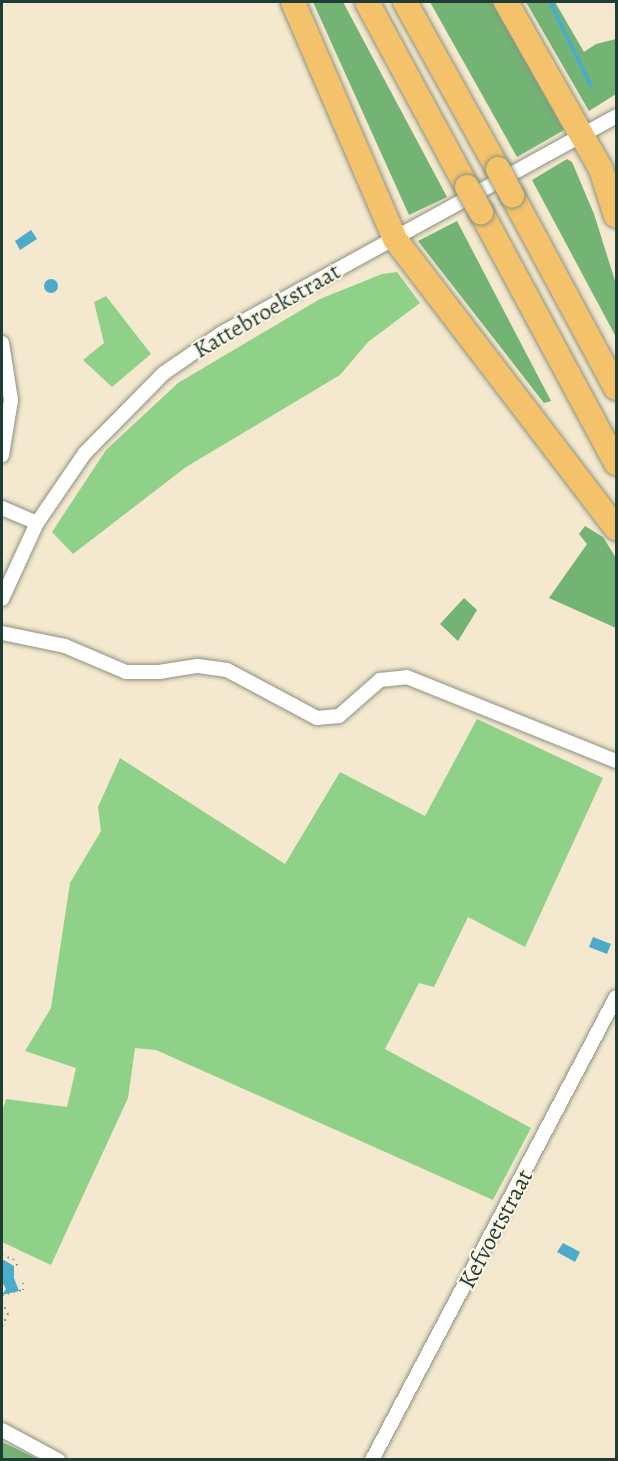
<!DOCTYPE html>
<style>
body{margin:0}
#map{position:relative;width:618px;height:1461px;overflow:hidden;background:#f4e8ce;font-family:Alegreya,serif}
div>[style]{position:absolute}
.green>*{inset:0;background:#8fd188}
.forest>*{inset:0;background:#73b374}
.water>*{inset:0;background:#4cabcb}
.round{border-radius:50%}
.stream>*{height:4px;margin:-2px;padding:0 2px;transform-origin:2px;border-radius:2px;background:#4cabcb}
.path>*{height:2px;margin-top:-1px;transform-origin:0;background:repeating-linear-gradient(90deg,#8a9281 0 1.5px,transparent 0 6px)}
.roads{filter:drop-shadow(0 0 2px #8a9281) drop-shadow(0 0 2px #8a9281)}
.street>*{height:14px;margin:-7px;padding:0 7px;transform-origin:7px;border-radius:7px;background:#fff}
.highway>*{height:24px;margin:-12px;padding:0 12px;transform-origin:12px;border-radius:12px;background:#f4c26a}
.bridges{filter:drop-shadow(0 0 2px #8a9281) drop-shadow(0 0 2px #8a9281)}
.highway-bridge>*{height:24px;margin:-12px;padding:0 12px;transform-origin:12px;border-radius:12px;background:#f4c26a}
span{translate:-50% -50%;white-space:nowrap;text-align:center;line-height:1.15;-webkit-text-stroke:4.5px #fcf5e5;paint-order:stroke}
.street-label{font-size:24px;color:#1f3d34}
.frame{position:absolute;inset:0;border:3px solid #1f3d34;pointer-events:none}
</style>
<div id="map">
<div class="green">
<div style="clip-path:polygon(397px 272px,420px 303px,368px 342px,340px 375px,186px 467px,73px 554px,52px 532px,106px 450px,178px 383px,320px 299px,382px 274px)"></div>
<div style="clip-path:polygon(106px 296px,151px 354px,112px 387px,83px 360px,104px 343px,94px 302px)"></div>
<div style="clip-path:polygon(477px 719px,603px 778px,525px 947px,468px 917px,434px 987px,419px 983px,385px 1049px,531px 1128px,493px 1200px,156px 1050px,135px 1048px,128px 1098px,51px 1265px,2px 1242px,2px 1112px,6px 1099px,67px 1107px,76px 1068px,25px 1051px,51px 1008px,70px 883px,101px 831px,98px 807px,120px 758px,285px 864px,340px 772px,425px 816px)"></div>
</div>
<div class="forest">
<div style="clip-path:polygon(313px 2px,343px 2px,447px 197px,409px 215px)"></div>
<div style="clip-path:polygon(430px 2px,492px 2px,564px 130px,517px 157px)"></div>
<div style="clip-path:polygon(526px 2px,555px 2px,584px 52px,596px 44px,616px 39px,616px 94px,589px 111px)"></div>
<div style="clip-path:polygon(567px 159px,572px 162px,594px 214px,616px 284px,616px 337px,532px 180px)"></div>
<div style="clip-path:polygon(457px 221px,551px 401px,544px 403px,418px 241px)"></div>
<div style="clip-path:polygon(585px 526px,603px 537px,616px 558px,616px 628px,549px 598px,587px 544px,579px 534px)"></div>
<div style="clip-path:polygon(464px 598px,477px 610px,458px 641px,440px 624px)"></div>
<div style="clip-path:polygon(2px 1442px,38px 1459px,2px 1459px)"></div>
</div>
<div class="water">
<div style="clip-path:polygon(31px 230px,37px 239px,20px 250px,15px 241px)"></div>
<div class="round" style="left:44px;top:279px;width:14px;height:14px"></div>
<div style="clip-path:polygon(593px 937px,611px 944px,607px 954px,589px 947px)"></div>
<div style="clip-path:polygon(563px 1243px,580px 1252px,575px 1262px,557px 1252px)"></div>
<div style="clip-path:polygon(2px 1259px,14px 1266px,14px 1278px,19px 1291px,2px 1295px,6px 1289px,2px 1282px)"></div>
</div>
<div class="stream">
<div style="left:550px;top:2px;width:93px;rotate:64deg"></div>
</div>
<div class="path">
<div style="left:2px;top:1255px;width:12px;rotate:20deg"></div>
<div style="left:13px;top:1259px;width:11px;rotate:56deg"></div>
<div style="left:2px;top:1295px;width:22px;rotate:-13deg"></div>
<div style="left:23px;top:1290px;width:8px;rotate:-90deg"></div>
<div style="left:2px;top:1302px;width:13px;rotate:63deg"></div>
<div style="left:8px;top:1314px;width:14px;rotate:115deg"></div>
</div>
<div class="roads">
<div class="street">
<div style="left:2px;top:343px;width:58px;rotate:81deg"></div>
<div style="left:11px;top:400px;width:56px;rotate:99.3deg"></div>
<div style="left:2px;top:508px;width:38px;rotate:23deg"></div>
<div style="left:2px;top:599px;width:84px;rotate:-65.3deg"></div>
<div style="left:37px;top:523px;width:85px;rotate:-55.6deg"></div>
<div style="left:85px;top:453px;width:112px;rotate:-45.4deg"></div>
<div style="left:164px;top:373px;width:70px;rotate:-34.6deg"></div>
<div style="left:222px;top:333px;width:450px;rotate:-28.8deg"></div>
<div style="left:2px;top:633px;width:64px;rotate:11.7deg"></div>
<div style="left:65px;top:646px;width:66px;rotate:23.1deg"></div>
<div style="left:126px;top:672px;width:33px"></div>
<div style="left:159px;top:672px;width:39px;rotate:-9deg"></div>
<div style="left:198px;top:666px;width:29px;rotate:8deg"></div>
<div style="left:227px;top:670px;width:102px;rotate:28.1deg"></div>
<div style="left:317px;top:718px;width:22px;rotate:-5deg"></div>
<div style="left:339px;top:716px;width:55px;rotate:-41.3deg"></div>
<div style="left:380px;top:680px;width:27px;rotate:-6deg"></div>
<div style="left:407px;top:677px;width:225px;rotate:21.9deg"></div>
<div style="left:2px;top:1430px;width:64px;rotate:28.2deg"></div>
<div style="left:372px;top:1460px;width:523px;rotate:-62.21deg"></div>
</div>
<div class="highway">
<div style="left:293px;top:2px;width:258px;rotate:66.7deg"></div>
<div style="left:395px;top:239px;width:364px;rotate:52.6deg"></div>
<div style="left:367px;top:2px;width:210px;rotate:61.6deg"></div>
<div style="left:405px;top:2px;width:191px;rotate:60.9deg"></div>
<div style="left:506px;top:2px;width:192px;rotate:60.4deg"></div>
<div style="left:601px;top:169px;width:49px;rotate:72.3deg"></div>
<div style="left:512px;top:195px;width:219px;rotate:61.7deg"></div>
<div style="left:481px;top:212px;width:285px;rotate:61.7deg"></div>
</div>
</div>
<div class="bridges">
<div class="highway-bridge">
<div style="left:498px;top:169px;width:30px;rotate:62deg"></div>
<div style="left:467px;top:187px;width:29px;rotate:61deg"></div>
</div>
</div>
<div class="street-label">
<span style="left:267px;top:311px;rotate:-30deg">Kattebroekstraat</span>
<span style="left:496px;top:1229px;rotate:-62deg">Kefvoetstraat</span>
</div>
<div class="frame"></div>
</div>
